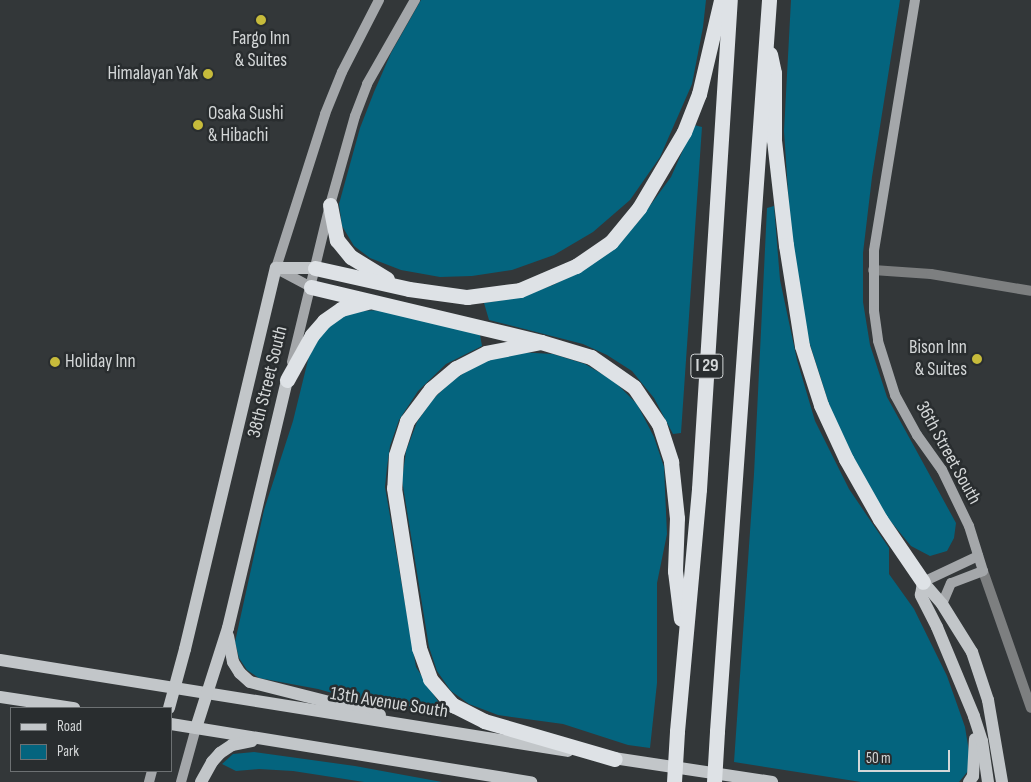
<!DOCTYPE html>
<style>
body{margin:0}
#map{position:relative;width:1031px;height:782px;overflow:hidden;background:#333739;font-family:"Sofia Sans Condensed",sans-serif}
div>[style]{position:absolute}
.green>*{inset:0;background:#04647e}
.street>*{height:10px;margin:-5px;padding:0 5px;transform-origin:5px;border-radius:5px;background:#7d7f80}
.secondary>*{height:10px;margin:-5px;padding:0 5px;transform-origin:5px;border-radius:5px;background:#a4a7aa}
.primary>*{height:12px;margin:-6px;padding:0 6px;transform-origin:6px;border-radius:6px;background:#c2c6c9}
.highway>*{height:15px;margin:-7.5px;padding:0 7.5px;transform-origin:7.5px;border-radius:7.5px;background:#dee2e6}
.highway-bridge>*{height:15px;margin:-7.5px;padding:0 7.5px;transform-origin:7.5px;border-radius:7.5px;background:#dee2e6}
.dots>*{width:14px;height:14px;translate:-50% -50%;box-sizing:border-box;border:2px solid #292d2f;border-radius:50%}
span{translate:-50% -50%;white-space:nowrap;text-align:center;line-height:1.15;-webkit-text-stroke:5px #292d2f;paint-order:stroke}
.shield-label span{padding:1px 4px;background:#292d2f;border:1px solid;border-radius:4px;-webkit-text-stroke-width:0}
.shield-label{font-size:18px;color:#d4d7d8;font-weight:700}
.poi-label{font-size:19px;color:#d4d7d8}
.right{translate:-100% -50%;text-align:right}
.left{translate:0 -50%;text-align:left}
.street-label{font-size:19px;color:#d4d7d8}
.legend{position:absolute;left:10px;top:707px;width:162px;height:65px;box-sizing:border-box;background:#292d2f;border:1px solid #6d7173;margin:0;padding:6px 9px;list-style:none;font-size:15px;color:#d4d7d8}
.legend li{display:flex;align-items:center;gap:10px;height:25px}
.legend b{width:25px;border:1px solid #6d7173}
.scale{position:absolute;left:858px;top:750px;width:92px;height:22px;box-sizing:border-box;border:2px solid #d4d7d8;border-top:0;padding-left:6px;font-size:15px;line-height:18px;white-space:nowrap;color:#d4d7d8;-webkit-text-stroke:4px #292d2f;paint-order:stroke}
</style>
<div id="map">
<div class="green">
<div style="clip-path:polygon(421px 0,706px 0,703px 27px,692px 84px,660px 157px,630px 200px,593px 232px,554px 255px,512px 270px,472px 276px,440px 277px,401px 270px,370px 258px,354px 246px,342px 226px,339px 204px,360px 128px,374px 92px,391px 53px)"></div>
<div style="clip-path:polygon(791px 0,900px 0,872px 177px,863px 253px,863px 302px,870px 345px,887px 397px,956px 523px,954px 538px,947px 551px,930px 556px,911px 546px,878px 506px,836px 426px,805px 329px,790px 221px,784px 131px)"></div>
<div style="clip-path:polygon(694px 125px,702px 127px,681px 433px,673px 434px,654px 398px,632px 371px,607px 355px,583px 344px,489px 320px,484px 303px,520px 297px,553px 285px,584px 269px,615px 245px,638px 222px,671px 177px)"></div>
<div style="clip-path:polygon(774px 206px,780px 280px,797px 360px,815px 421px,849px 489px,889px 548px,889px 574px,914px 609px,947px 676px,965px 727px,970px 758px,968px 771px,959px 782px,861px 782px,734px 762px,754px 474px,767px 208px)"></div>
<div style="clip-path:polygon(387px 310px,480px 335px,482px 346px,446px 364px,418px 391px,399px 420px,390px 446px,387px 467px,385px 487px,416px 667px,439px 703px,433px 714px,375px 705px,318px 689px,259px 678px,247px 670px,239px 658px,235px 642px,264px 510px,293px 421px,309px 356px,323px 332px,336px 319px,353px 311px)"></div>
<div style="clip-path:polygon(517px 352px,553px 354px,585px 364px,614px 381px,637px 404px,654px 437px,664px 467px,667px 534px,657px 583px,657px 683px,650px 748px,628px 745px,563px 724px,498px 715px,469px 704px,451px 691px,437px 671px,429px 647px,402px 480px,406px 451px,417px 422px,433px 399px,453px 380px,483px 361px)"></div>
<div style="clip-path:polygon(254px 752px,355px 766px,442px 782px,364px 782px,293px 771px,259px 769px,236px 771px,222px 764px,233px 754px)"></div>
</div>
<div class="street">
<div style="left:873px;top:270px;width:58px;rotate:3.9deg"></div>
<div style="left:931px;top:274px;width:101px;rotate:9.6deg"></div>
<div style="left:983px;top:571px;width:145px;rotate:70.7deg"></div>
</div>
<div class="secondary">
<div style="left:915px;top:0;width:254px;rotate:99.3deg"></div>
<div style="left:874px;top:251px;width:60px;rotate:90deg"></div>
<div style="left:874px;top:311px;width:30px;rotate:82deg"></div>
<div style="left:878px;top:341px;width:57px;rotate:72.5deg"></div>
<div style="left:895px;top:395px;width:46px;rotate:61.2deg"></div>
<div style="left:917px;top:435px;width:43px;rotate:54.5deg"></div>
<div style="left:942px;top:470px;width:62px;rotate:64.3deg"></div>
<div style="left:969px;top:526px;width:47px;rotate:72.7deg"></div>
<div style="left:983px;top:571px;width:34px;rotate:159deg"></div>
<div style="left:951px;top:583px;width:23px;rotate:113deg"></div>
<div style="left:311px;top:287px;width:40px;rotate:-152deg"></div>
<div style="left:276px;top:268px;width:162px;rotate:-72.3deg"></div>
<div style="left:325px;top:114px;width:45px;rotate:-68deg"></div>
<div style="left:342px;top:72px;width:81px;rotate:-62.8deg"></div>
<div style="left:292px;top:362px;width:162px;rotate:-76.4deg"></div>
<div style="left:330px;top:205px;width:92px;rotate:-74.3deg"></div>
<div style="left:355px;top:116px;width:34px;rotate:-69deg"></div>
<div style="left:367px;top:84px;width:97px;rotate:-60.3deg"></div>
<div style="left:923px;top:582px;width:61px;rotate:-25.3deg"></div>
<div style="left:149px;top:782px;width:11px;rotate:-75deg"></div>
<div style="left:181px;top:782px;width:56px;rotate:-74.5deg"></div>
</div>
<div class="primary">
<div style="left:228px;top:636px;width:26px;rotate:79deg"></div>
<div style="left:233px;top:662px;width:13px;rotate:58deg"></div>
<div style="left:240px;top:673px;width:13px;rotate:42deg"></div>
<div style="left:250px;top:682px;width:134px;rotate:14.2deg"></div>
<div style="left:0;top:660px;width:575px;rotate:9.1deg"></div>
<div style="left:0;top:697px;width:75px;rotate:8.5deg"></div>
<div style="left:169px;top:708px;width:61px;rotate:-74.8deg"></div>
<div style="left:185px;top:649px;width:392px;rotate:-76.6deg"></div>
<div style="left:276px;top:268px;width:39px"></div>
<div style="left:171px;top:724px;width:365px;rotate:9.2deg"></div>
<div style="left:196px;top:728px;width:105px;rotate:-72.3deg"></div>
<div style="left:228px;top:628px;width:255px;rotate:-76.6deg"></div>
<div style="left:607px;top:757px;width:167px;rotate:8.6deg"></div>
<div style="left:201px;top:782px;width:23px;rotate:-61deg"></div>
<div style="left:212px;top:762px;width:12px;rotate:-48deg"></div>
<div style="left:220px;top:753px;width:14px;rotate:-34deg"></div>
<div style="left:232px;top:745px;width:20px;rotate:-11deg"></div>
<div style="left:969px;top:782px;width:7px;rotate:-56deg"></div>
<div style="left:973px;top:776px;width:37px;rotate:-87deg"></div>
<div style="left:988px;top:782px;width:41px;rotate:-98.3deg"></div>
<div style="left:982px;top:741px;width:26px;rotate:-108deg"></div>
<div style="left:974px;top:716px;width:96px;rotate:-112.6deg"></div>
<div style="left:937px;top:627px;width:36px;rotate:-117deg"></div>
<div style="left:921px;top:595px;width:13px;rotate:-81deg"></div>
<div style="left:923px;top:582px;width:29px;rotate:49deg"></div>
<div style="left:942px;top:604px;width:57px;rotate:58deg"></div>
<div style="left:972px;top:652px;width:51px;rotate:71.6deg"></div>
<div style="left:988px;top:700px;width:83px;rotate:80.3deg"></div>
</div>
<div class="highway">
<div style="left:770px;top:54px;width:19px;rotate:78deg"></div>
<div style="left:774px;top:73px;width:67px;rotate:90deg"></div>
<div style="left:774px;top:140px;width:106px;rotate:83.5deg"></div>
<div style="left:786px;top:245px;width:102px;rotate:81deg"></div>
<div style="left:802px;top:346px;width:62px;rotate:72.1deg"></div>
<div style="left:821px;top:405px;width:60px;rotate:65.2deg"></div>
<div style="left:846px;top:459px;width:69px;rotate:60.5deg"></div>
<div style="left:880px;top:519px;width:76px;rotate:55.7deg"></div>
<div style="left:330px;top:205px;width:36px;rotate:79deg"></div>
<div style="left:337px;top:240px;width:22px;rotate:51deg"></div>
<div style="left:351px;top:257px;width:42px;rotate:31.4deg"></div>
<div style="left:315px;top:268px;width:96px;rotate:12.6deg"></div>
<div style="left:409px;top:289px;width:59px;rotate:7.9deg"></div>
<div style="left:467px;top:297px;width:53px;rotate:-7.5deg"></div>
<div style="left:520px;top:290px;width:61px;rotate:-23.2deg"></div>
<div style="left:576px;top:266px;width:42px;rotate:-34.4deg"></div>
<div style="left:611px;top:242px;width:44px;rotate:-50.5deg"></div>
<div style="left:639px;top:208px;width:88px;rotate:-59.4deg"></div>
<div style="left:684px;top:132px;width:41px;rotate:-68.5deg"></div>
<div style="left:699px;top:94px;width:97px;rotate:-76.8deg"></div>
<div style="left:311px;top:287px;width:236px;rotate:13.4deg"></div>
<div style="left:541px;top:342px;width:52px;rotate:16.7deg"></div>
<div style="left:591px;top:357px;width:52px;rotate:34.9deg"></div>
<div style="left:634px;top:387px;width:45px;rotate:56deg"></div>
<div style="left:659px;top:424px;width:40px;rotate:72deg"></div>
<div style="left:671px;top:462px;width:56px;rotate:83.9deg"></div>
<div style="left:677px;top:518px;width:53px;rotate:92.2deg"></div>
<div style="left:675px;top:571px;width:48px;rotate:82.9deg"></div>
<div style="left:541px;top:342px;width:56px;rotate:168.7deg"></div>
<div style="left:486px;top:353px;width:34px;rotate:153deg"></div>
<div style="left:456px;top:368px;width:33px;rotate:140deg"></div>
<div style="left:431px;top:389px;width:40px;rotate:127deg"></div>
<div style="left:407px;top:421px;width:36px;rotate:108deg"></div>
<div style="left:396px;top:455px;width:33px;rotate:93deg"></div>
<div style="left:394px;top:488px;width:162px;rotate:81.1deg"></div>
<div style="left:419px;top:648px;width:33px;rotate:70deg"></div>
<div style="left:430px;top:679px;width:35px;rotate:49deg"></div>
<div style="left:453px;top:705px;width:35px;rotate:27deg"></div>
<div style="left:484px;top:721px;width:136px;rotate:16.2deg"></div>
<div style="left:287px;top:380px;width:51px;rotate:-60.9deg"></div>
<div style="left:312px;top:335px;width:18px;rotate:-49deg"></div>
<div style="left:324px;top:321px;width:21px;rotate:-35deg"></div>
<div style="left:341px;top:309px;width:28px;rotate:-15deg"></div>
<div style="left:677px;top:731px;width:243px;rotate:-84.8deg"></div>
<div style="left:699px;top:489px;width:490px;rotate:-86.4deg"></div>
<div style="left:717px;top:731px;width:733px;rotate:-85.93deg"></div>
</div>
<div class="highway-bridge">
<div style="left:674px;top:782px;width:51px;rotate:-86.6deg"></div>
<div style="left:714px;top:782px;width:51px;rotate:-86.6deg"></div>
</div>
<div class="dots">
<div style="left:261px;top:20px;background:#c7bb3b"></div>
<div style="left:208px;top:74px;background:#c7bb3b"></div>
<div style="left:198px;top:125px;background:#c7bb3b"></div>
<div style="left:977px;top:359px;background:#c7bb3b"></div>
<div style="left:55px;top:362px;background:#c7bb3b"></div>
</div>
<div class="shield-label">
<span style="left:707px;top:366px">I 29</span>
</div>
<div class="poi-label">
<span style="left:261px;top:50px">Fargo Inn<br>&amp; Suites</span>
<span class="right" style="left:198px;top:74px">Himalayan Yak</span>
<span class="left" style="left:208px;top:125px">Osaka Sushi<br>&amp; Hibachi</span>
<span class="right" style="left:967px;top:359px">Bison Inn<br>&amp; Suites</span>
<span class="left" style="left:65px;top:362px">Holiday Inn</span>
</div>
<div class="street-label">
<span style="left:268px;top:382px;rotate:-76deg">38th Street South</span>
<span style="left:948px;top:453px;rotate:61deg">36th Street South</span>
<span style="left:389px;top:703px;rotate:9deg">13th Avenue South</span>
</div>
<ul class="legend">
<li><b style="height:6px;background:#c2c6c9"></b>Road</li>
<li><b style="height:14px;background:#04647e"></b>Park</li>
</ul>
<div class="scale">50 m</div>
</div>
